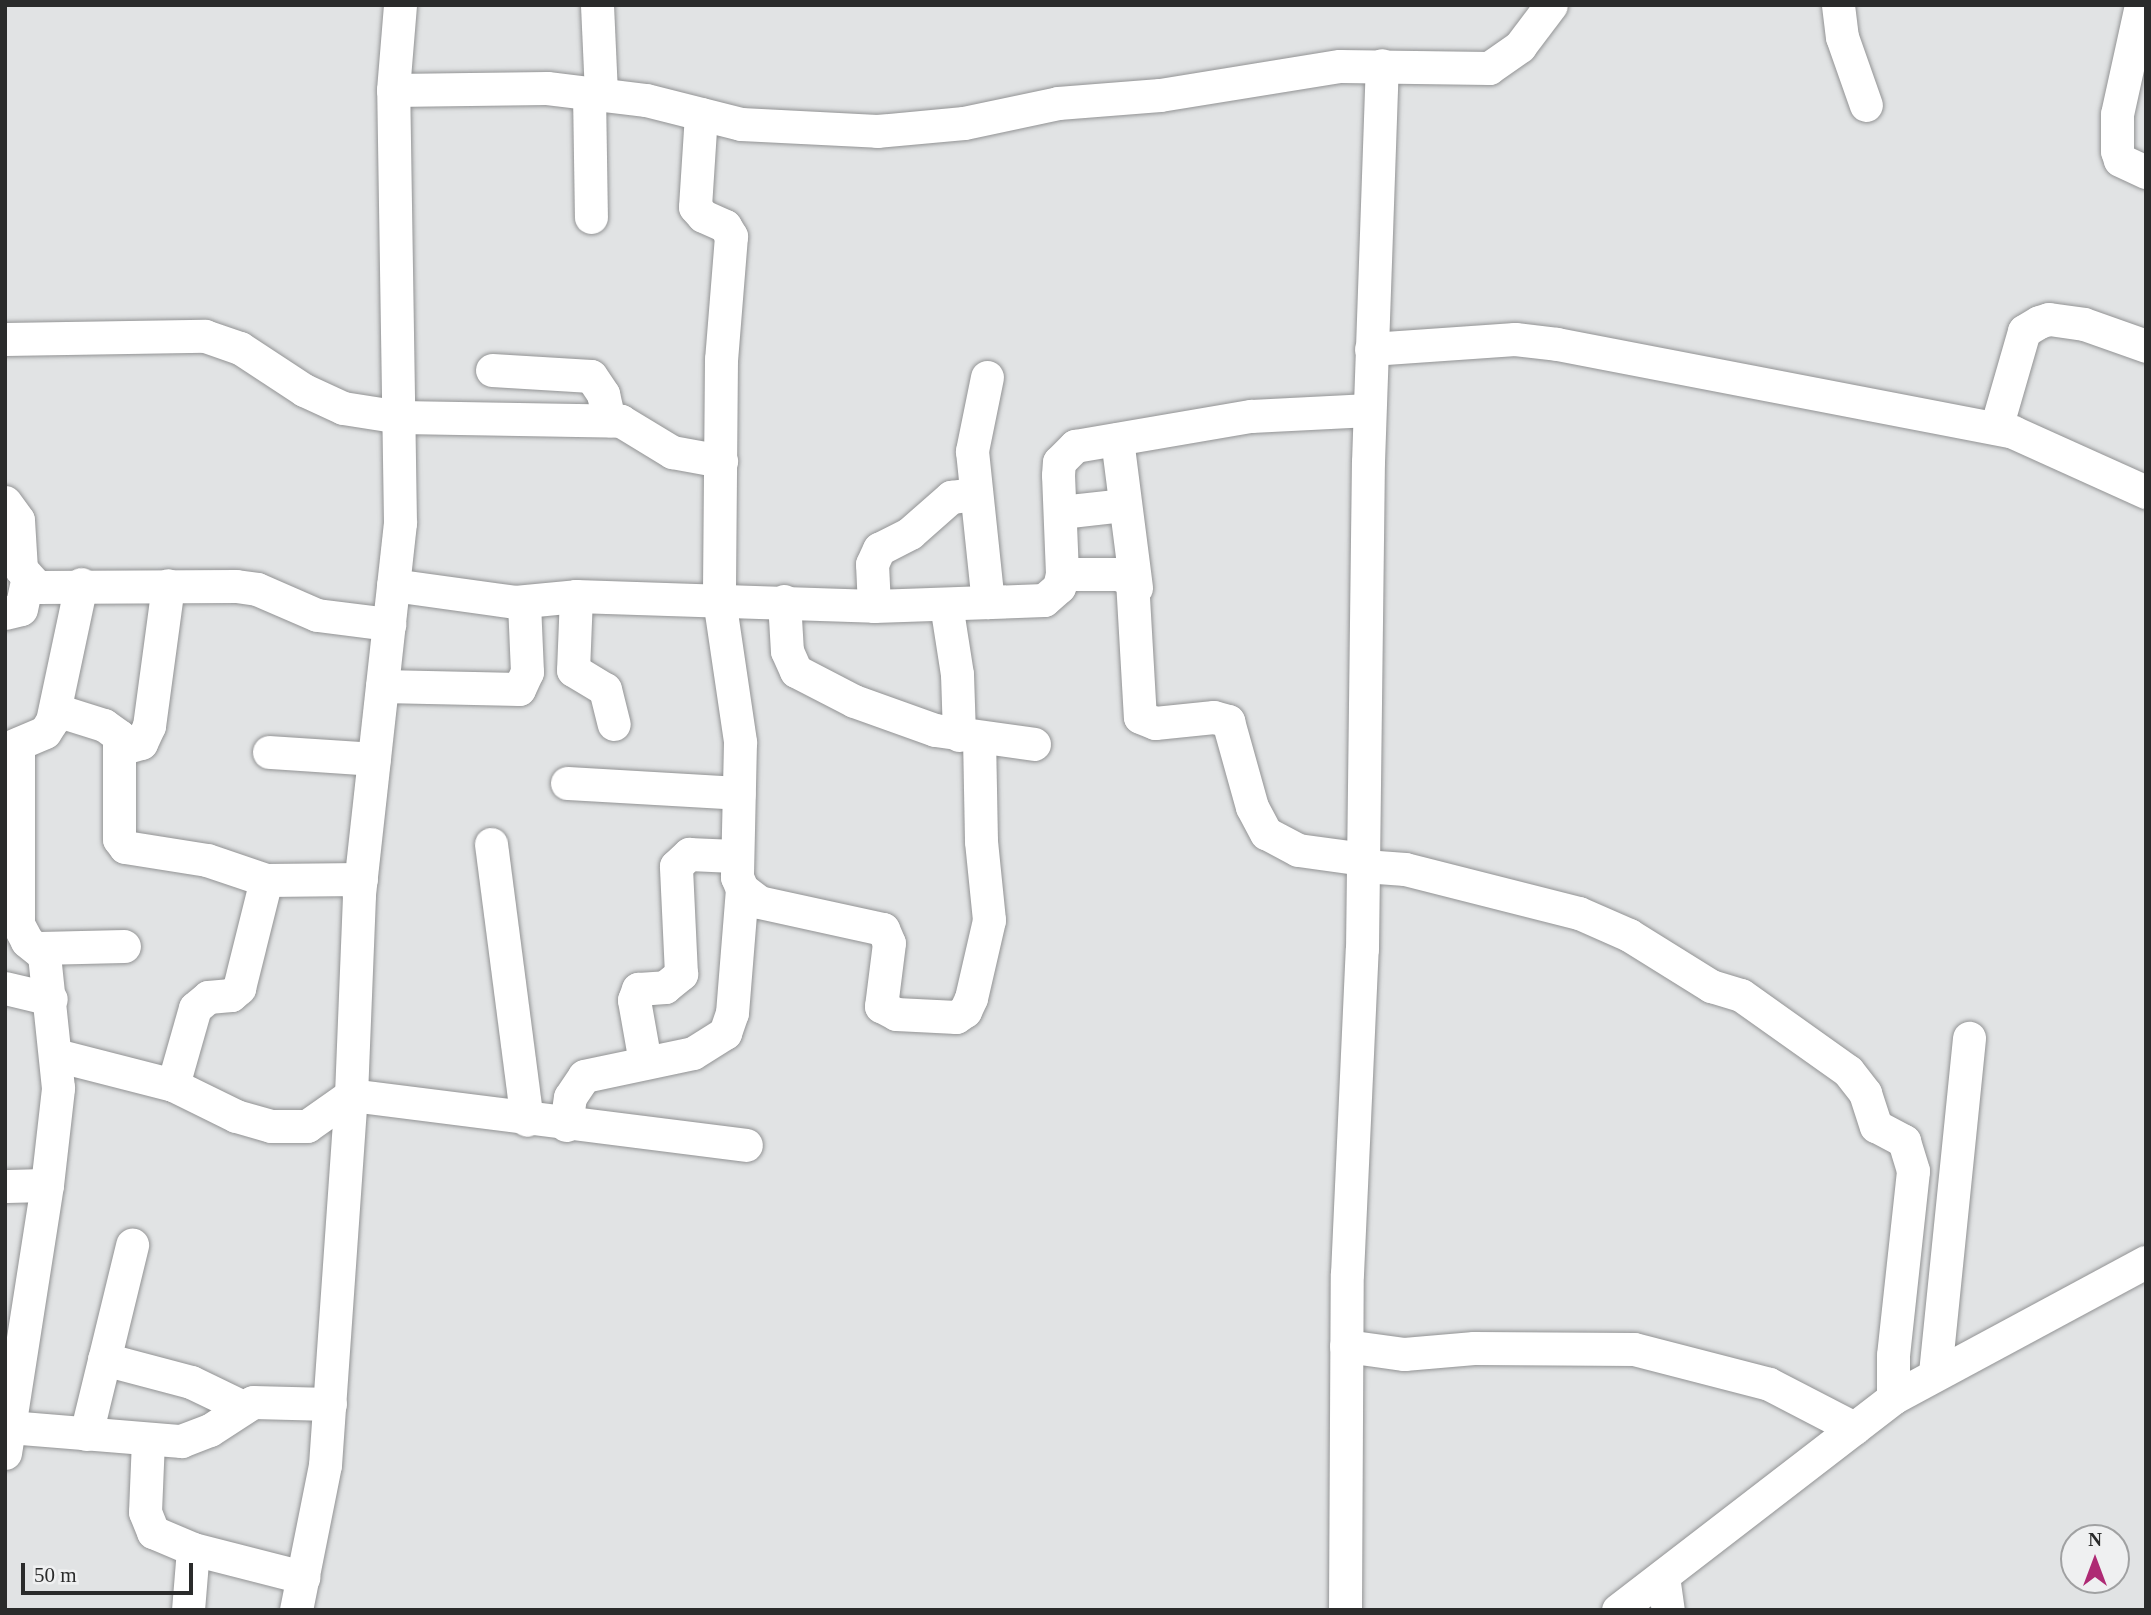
<!DOCTYPE html>
<style>
body{margin:0}
#map{position:relative;width:2151px;height:1615px;overflow:hidden;background:#e1e3e4;font-family:Georgia,serif}
div>[style]{position:absolute}
.roads{filter:drop-shadow(0 0 2px #929394) drop-shadow(0 0 2px #929394)}
.minor>*{height:33px;margin:-16.5px;padding:0 16.5px;transform-origin:16.5px;border-radius:16.5px;background:#fff}
span{translate:-50% -50%;white-space:nowrap;text-align:center;line-height:1.15;-webkit-text-stroke:5px #eff0f1;paint-order:stroke}
.frame{position:absolute;inset:0;border:7px solid #2a2b2b;pointer-events:none}
.north{position:absolute;left:2060px;top:1524px;width:70px;height:70px;box-sizing:border-box;background:#eff0f1;border:2px solid #a0a1a2;border-radius:50%;rotate:0deg;font-size:19px;font-weight:700;line-height:28px;text-align:center;color:#2a2b2b}
.north::after{content:'';display:block;margin:auto;width:24px;height:32px;background:#ae2a74;clip-path:polygon(50% 0,100% 100%,50% 72%,0 100%)}
.scale{position:absolute;left:21px;top:1563px;width:172px;height:32px;box-sizing:border-box;border:4px solid #2a2b2b;border-top:0;padding-left:9px;font-size:21px;line-height:24px;white-space:nowrap;color:#2a2b2b;-webkit-text-stroke:5px #eff0f1;paint-order:stroke}
</style>
<div id="map">
<div class="roads">
<div class="minor">
<div style="left:597px;top:5px;width:89px;rotate:87.4deg"></div>
<div style="left:1838px;top:5px;width:32px;rotate:83deg"></div>
<div style="left:1842px;top:37px;width:72px;rotate:70.6deg"></div>
<div style="left:2141px;top:5px;width:112px;rotate:102.4deg"></div>
<div style="left:2117px;top:114px;width:37px;rotate:90deg"></div>
<div style="left:2117px;top:151px;width:9px;rotate:72deg"></div>
<div style="left:2120px;top:160px;width:29px;rotate:25deg"></div>
<div style="left:393px;top:90px;width:154px;rotate:-0.7deg"></div>
<div style="left:547px;top:88px;width:100px;rotate:6.9deg"></div>
<div style="left:646px;top:100px;width:98px;rotate:14.2deg"></div>
<div style="left:741px;top:124px;width:136px;rotate:2.9deg"></div>
<div style="left:877px;top:131px;width:87px;rotate:-5.3deg"></div>
<div style="left:964px;top:123px;width:96px;rotate:-12deg"></div>
<div style="left:1058px;top:103px;width:102px;rotate:-4.5deg"></div>
<div style="left:1160px;top:95px;width:182px;rotate:-9.2deg"></div>
<div style="left:1340px;top:66px;width:149px;rotate:0.8deg"></div>
<div style="left:1489px;top:68px;width:38px;rotate:-35deg"></div>
<div style="left:1520px;top:46px;width:51px;rotate:-52.9deg"></div>
<div style="left:589px;top:93px;width:124px;rotate:89.1deg"></div>
<div style="left:701px;top:114px;width:93px;rotate:93.7deg"></div>
<div style="left:695px;top:207px;width:12px;rotate:48deg"></div>
<div style="left:703px;top:216px;width:24px;rotate:24deg"></div>
<div style="left:725px;top:226px;width:12px;rotate:59deg"></div>
<div style="left:731px;top:236px;width:123px;rotate:94.6deg"></div>
<div style="left:721px;top:359px;width:240px;rotate:90.5deg"></div>
<div style="left:719px;top:599px;width:145px;rotate:81.6deg"></div>
<div style="left:740px;top:742px;width:135px;rotate:91.3deg"></div>
<div style="left:737px;top:877px;width:13px;rotate:67deg"></div>
<div style="left:742px;top:889px;width:21px;rotate:37deg"></div>
<div style="left:759px;top:902px;width:127px;rotate:12.3deg"></div>
<div style="left:883px;top:929px;width:15px;rotate:67deg"></div>
<div style="left:889px;top:943px;width:64px;rotate:97.2deg"></div>
<div style="left:881px;top:1006px;width:17px;rotate:28deg"></div>
<div style="left:896px;top:1014px;width:60px;rotate:2.9deg"></div>
<div style="left:956px;top:1017px;width:11px;rotate:-34deg"></div>
<div style="left:965px;top:1011px;width:14px;rotate:-65deg"></div>
<div style="left:971px;top:998px;width:80px;rotate:-77deg"></div>
<div style="left:989px;top:920px;width:79px;rotate:-95.8deg"></div>
<div style="left:981px;top:841px;width:103px;rotate:-91.1deg"></div>
<div style="left:5px;top:339px;width:200px;rotate:-0.9deg"></div>
<div style="left:205px;top:336px;width:37px;rotate:19deg"></div>
<div style="left:240px;top:348px;width:77px;rotate:33.3deg"></div>
<div style="left:304px;top:390px;width:43px;rotate:24.8deg"></div>
<div style="left:343px;top:408px;width:58px;rotate:9deg"></div>
<div style="left:400px;top:417px;width:221px;rotate:1deg"></div>
<div style="left:621px;top:421px;width:60px;rotate:31.3deg"></div>
<div style="left:672px;top:452px;width:50px;rotate:10.4deg"></div>
<div style="left:1371px;top:349px;width:144px;rotate:-4deg"></div>
<div style="left:1515px;top:339px;width:42px;rotate:6.8deg"></div>
<div style="left:1557px;top:344px;width:464px;rotate:10.9deg"></div>
<div style="left:2013px;top:432px;width:146px;rotate:24.3deg"></div>
<div style="left:492px;top:370px;width:99px;rotate:3.5deg"></div>
<div style="left:591px;top:376px;width:22px;rotate:56deg"></div>
<div style="left:603px;top:394px;width:27px;rotate:77deg"></div>
<div style="left:987px;top:377px;width:76px;rotate:101.5deg"></div>
<div style="left:972px;top:451px;width:152px;rotate:84deg"></div>
<div style="left:1996px;top:428px;width:101px;rotate:-73.9deg"></div>
<div style="left:2024px;top:331px;width:17px;rotate:-31deg"></div>
<div style="left:2039px;top:322px;width:10px;rotate:-17deg"></div>
<div style="left:2049px;top:319px;width:35px;rotate:8deg"></div>
<div style="left:2084px;top:324px;width:66px;rotate:19.5deg"></div>
<div style="left:1117px;top:439px;width:150px;rotate:82.7deg"></div>
<div style="left:5px;top:502px;width:22px;rotate:54deg"></div>
<div style="left:18px;top:520px;width:49px;rotate:86.5deg"></div>
<div style="left:21px;top:569px;width:24px;rotate:48deg"></div>
<div style="left:37px;top:587px;width:199px;rotate:-0.3deg"></div>
<div style="left:236px;top:586px;width:21px;rotate:8deg"></div>
<div style="left:257px;top:589px;width:65px;rotate:23.4deg"></div>
<div style="left:317px;top:615px;width:73px;rotate:7.1deg"></div>
<div style="left:1061px;top:512px;width:62px;rotate:-6.4deg"></div>
<div style="left:1062px;top:574px;width:56px"></div>
<div style="left:1118px;top:574px;width:15px;rotate:23deg"></div>
<div style="left:1132px;top:580px;width:137px;rotate:86.7deg"></div>
<div style="left:1140px;top:717px;width:16px;rotate:22deg"></div>
<div style="left:1155px;top:723px;width:59px;rotate:-5.8deg"></div>
<div style="left:1214px;top:717px;width:15px;rotate:16deg"></div>
<div style="left:1228px;top:721px;width:89px;rotate:74.4deg"></div>
<div style="left:1252px;top:807px;width:30px;rotate:62deg"></div>
<div style="left:1266px;top:833px;width:36px;rotate:28deg"></div>
<div style="left:1298px;top:850px;width:67px;rotate:7.8deg"></div>
<div style="left:393px;top:585px;width:123px;rotate:7.9deg"></div>
<div style="left:515px;top:602px;width:61px;rotate:-5.6deg"></div>
<div style="left:576px;top:596px;width:298px;rotate:1.9deg"></div>
<div style="left:874px;top:606px;width:170px;rotate:-2deg"></div>
<div style="left:1044px;top:600px;width:20px;rotate:-41deg"></div>
<div style="left:1059px;top:587px;width:13px;rotate:-77deg"></div>
<div style="left:1062px;top:574px;width:99px;rotate:-92.3deg"></div>
<div style="left:1058px;top:475px;width:13px;rotate:-86deg"></div>
<div style="left:1059px;top:462px;width:23px;rotate:-45deg"></div>
<div style="left:1075px;top:446px;width:179px;rotate:-9.7deg"></div>
<div style="left:1251px;top:416px;width:118px;rotate:-2.9deg"></div>
<div style="left:576px;top:596px;width:74px;rotate:92.3deg"></div>
<div style="left:573px;top:670px;width:37px;rotate:31deg"></div>
<div style="left:605px;top:689px;width:36px;rotate:76deg"></div>
<div style="left:784px;top:601px;width:50px;rotate:86.6deg"></div>
<div style="left:787px;top:651px;width:22px;rotate:66deg"></div>
<div style="left:796px;top:671px;width:65px;rotate:27.3deg"></div>
<div style="left:854px;top:701px;width:86px;rotate:19.7deg"></div>
<div style="left:935px;top:730px;width:100px;rotate:8deg"></div>
<div style="left:946px;top:604px;width:71px;rotate:81.1deg"></div>
<div style="left:957px;top:674px;width:61px;rotate:88.1deg"></div>
<div style="left:874px;top:606px;width:42px;rotate:-92.7deg"></div>
<div style="left:872px;top:564px;width:17px;rotate:-65deg"></div>
<div style="left:879px;top:549px;width:35px;rotate:-27deg"></div>
<div style="left:910px;top:533px;width:55px;rotate:-41.3deg"></div>
<div style="left:951px;top:497px;width:25px;rotate:-7deg"></div>
<div style="left:5px;top:613px;width:16px;rotate:-14deg"></div>
<div style="left:21px;top:609px;width:30px;rotate:-78deg"></div>
<div style="left:382px;top:686px;width:137px;rotate:1.3deg"></div>
<div style="left:519px;top:689px;width:19px;rotate:-65deg"></div>
<div style="left:527px;top:672px;width:70px;rotate:-92.5deg"></div>
<div style="left:56px;top:710px;width:50px;rotate:17.4deg"></div>
<div style="left:104px;top:725px;width:19px;rotate:36deg"></div>
<div style="left:119px;top:736px;width:103px;rotate:90deg"></div>
<div style="left:119px;top:839px;width:10px;rotate:53deg"></div>
<div style="left:125px;top:847px;width:83px;rotate:9deg"></div>
<div style="left:207px;top:860px;width:62px;rotate:18.7deg"></div>
<div style="left:266px;top:880px;width:95px;rotate:-0.6deg"></div>
<div style="left:5px;top:749px;width:43px;rotate:-23deg"></div>
<div style="left:45px;top:732px;width:13px;rotate:-58deg"></div>
<div style="left:52px;top:721px;width:140px;rotate:-78deg"></div>
<div style="left:120px;top:749px;width:22px;rotate:-16deg"></div>
<div style="left:141px;top:743px;width:19px;rotate:-65deg"></div>
<div style="left:149px;top:726px;width:142px;rotate:-82.3deg"></div>
<div style="left:269px;top:752px;width:105px;rotate:3.8deg"></div>
<div style="left:567px;top:783px;width:172px;rotate:3.3deg"></div>
<div style="left:491px;top:844px;width:278px;rotate:82.6deg"></div>
<div style="left:1364px;top:866px;width:41px;rotate:4.2deg"></div>
<div style="left:1405px;top:869px;width:179px;rotate:14.2deg"></div>
<div style="left:1579px;top:913px;width:55px;rotate:23.7deg"></div>
<div style="left:1629px;top:935px;width:97px;rotate:31.9deg"></div>
<div style="left:1711px;top:986px;width:31px;rotate:17deg"></div>
<div style="left:1741px;top:995px;width:131px;rotate:35.4deg"></div>
<div style="left:1848px;top:1071px;width:28px;rotate:52deg"></div>
<div style="left:1865px;top:1093px;width:35px;rotate:72deg"></div>
<div style="left:1876px;top:1126px;width:32px;rotate:28deg"></div>
<div style="left:1904px;top:1141px;width:31px;rotate:73deg"></div>
<div style="left:1913px;top:1171px;width:185px;rotate:96.2deg"></div>
<div style="left:1893px;top:1355px;width:43px;rotate:90deg"></div>
<div style="left:39px;top:948px;width:85px;rotate:-1.3deg"></div>
<div style="left:5px;top:988px;width:47px;rotate:13.4deg"></div>
<div style="left:56px;top:1055px;width:121px;rotate:14.4deg"></div>
<div style="left:173px;top:1085px;width:70px;rotate:26.2deg"></div>
<div style="left:236px;top:1116px;width:36px;rotate:16deg"></div>
<div style="left:271px;top:1126px;width:36px"></div>
<div style="left:307px;top:1126px;width:54px;rotate:-35.2deg"></div>
<div style="left:351px;top:1095px;width:398px;rotate:7.2deg"></div>
<div style="left:645px;top:1062px;width:63px;rotate:-100.1deg"></div>
<div style="left:634px;top:1000px;width:12px;rotate:-70deg"></div>
<div style="left:638px;top:989px;width:27px;rotate:-4deg"></div>
<div style="left:665px;top:987px;width:21px;rotate:-39deg"></div>
<div style="left:681px;top:974px;width:108px;rotate:-92.7deg"></div>
<div style="left:676px;top:866px;width:18px;rotate:-43deg"></div>
<div style="left:689px;top:854px;width:45px;rotate:2.5deg"></div>
<div style="left:173px;top:1085px;width:80px;rotate:-74.1deg"></div>
<div style="left:195px;top:1008px;width:17px;rotate:-40deg"></div>
<div style="left:208px;top:997px;width:23px;rotate:-5deg"></div>
<div style="left:231px;top:995px;width:11px;rotate:-41deg"></div>
<div style="left:239px;top:988px;width:111px;rotate:-76deg"></div>
<div style="left:566px;top:1125px;width:28px;rotate:-82deg"></div>
<div style="left:570px;top:1097px;width:25px;rotate:-56deg"></div>
<div style="left:584px;top:1076px;width:111px;rotate:-11.9deg"></div>
<div style="left:693px;top:1053px;width:38px;rotate:-32deg"></div>
<div style="left:725px;top:1033px;width:21px;rotate:-71deg"></div>
<div style="left:732px;top:1013px;width:124px;rotate:-85.4deg"></div>
<div style="left:5px;top:1186px;width:42px;rotate:-1.4deg"></div>
<div style="left:1346px;top:1346px;width:59px;rotate:7.9deg"></div>
<div style="left:1404px;top:1354px;width:70px;rotate:-4.9deg"></div>
<div style="left:1474px;top:1348px;width:160px;rotate:0.4deg"></div>
<div style="left:1634px;top:1349px;width:139px;rotate:14.5deg"></div>
<div style="left:1769px;top:1384px;width:96px;rotate:27.4deg"></div>
<div style="left:104px;top:1359px;width:90px;rotate:14.8deg"></div>
<div style="left:191px;top:1382px;width:55px;rotate:25.6deg"></div>
<div style="left:1935px;top:1373px;width:337px;rotate:-84.2deg"></div>
<div style="left:9px;top:1427px;width:173px;rotate:4.7deg"></div>
<div style="left:181px;top:1441px;width:31px;rotate:-21deg"></div>
<div style="left:210px;top:1430px;width:51px;rotate:-33.1deg"></div>
<div style="left:253px;top:1402px;width:77px;rotate:1.5deg"></div>
<div style="left:86px;top:1434px;width:195px;rotate:-76.3deg"></div>
<div style="left:148px;top:1440px;width:72px;rotate:92.4deg"></div>
<div style="left:145px;top:1512px;width:22px;rotate:68deg"></div>
<div style="left:153px;top:1532px;width:43px;rotate:23deg"></div>
<div style="left:193px;top:1549px;width:114px;rotate:14.3deg"></div>
<div style="left:5px;top:1453px;width:271px;rotate:-81.1deg"></div>
<div style="left:47px;top:1185px;width:98px;rotate:-83.5deg"></div>
<div style="left:58px;top:1088px;width:134px;rotate:-96deg"></div>
<div style="left:44px;top:955px;width:22px;rotate:-141deg"></div>
<div style="left:27px;top:941px;width:19px;rotate:-118deg"></div>
<div style="left:18px;top:924px;width:180px;rotate:-90deg"></div>
<div style="left:1663px;top:1576px;width:34px;rotate:82deg"></div>
<div style="left:188px;top:1610px;width:61px;rotate:-85.3deg"></div>
<div style="left:296px;top:1610px;width:148px;rotate:-78.7deg"></div>
<div style="left:325px;top:1465px;width:371px;rotate:-86deg"></div>
<div style="left:351px;top:1095px;width:201px;rotate:-87.7deg"></div>
<div style="left:359px;top:894px;width:373px;rotate:-83.7deg"></div>
<div style="left:400px;top:523px;width:433px;rotate:-90.9deg"></div>
<div style="left:393px;top:90px;width:85px;rotate:-85.3deg"></div>
<div style="left:1345px;top:1610px;width:336px;rotate:-89.7deg"></div>
<div style="left:1347px;top:1274px;width:325px;rotate:-87.4deg"></div>
<div style="left:1362px;top:949px;width:487px;rotate:-89.3deg"></div>
<div style="left:1368px;top:462px;width:397px;rotate:-88deg"></div>
<div style="left:1618px;top:1610px;width:347px;rotate:-37.6deg"></div>
<div style="left:1893px;top:1398px;width:287px;rotate:-28.3deg"></div>
</div>
</div>
<div class="frame"></div>
<div class="north">N</div>
<div class="scale">50 m</div>
</div>
